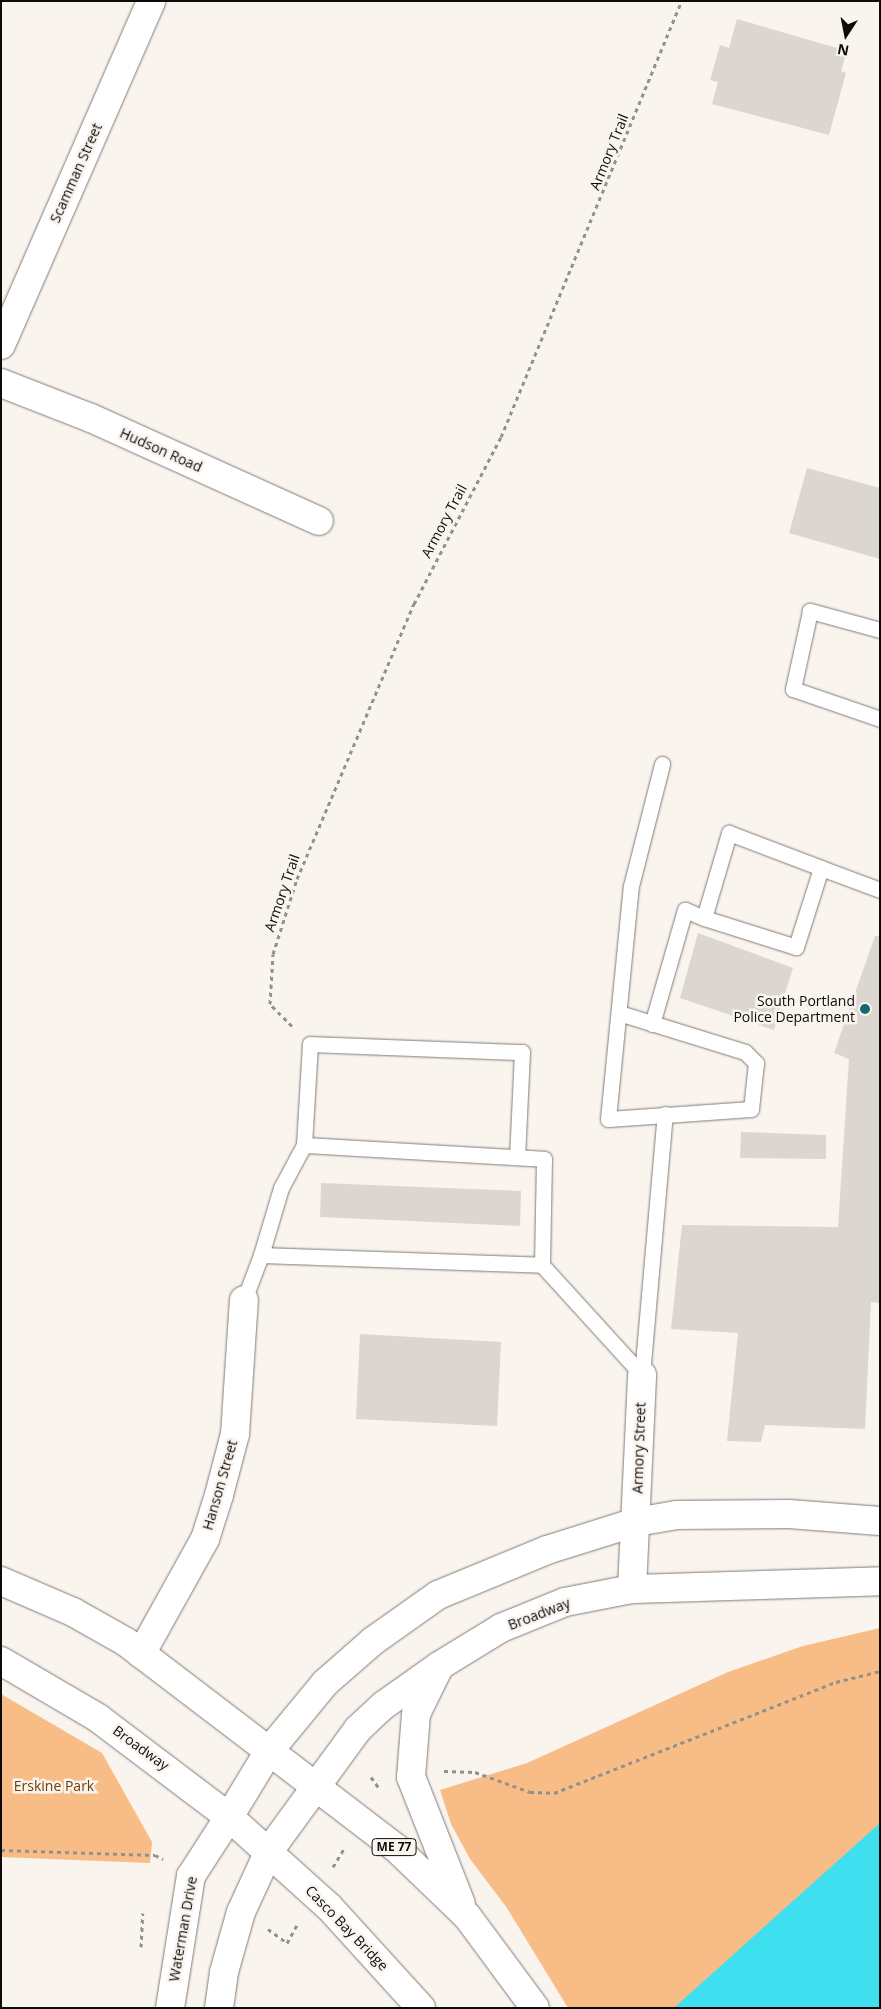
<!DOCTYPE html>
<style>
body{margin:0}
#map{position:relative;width:881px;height:2009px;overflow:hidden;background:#faf4ef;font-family:"Open Sans",sans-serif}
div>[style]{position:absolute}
.green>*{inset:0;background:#f8bc87}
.water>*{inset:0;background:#3edfef}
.building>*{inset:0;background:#dcd6d1}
.path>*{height:3px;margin-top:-1.5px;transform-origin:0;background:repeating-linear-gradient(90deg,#94908c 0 4px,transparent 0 8px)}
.roads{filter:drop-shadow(0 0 1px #807b76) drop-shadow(0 0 1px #807b76)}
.service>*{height:15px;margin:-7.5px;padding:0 7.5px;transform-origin:7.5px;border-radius:7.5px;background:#fff}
.minor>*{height:28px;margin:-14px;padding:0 14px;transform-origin:14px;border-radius:14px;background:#fff}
.tertiary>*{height:28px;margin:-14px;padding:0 14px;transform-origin:14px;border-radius:14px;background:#fff}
.secondary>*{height:28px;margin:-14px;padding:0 14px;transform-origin:14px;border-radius:14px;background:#fff}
.primary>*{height:28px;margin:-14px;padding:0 14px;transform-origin:14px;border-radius:14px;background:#fff}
.dots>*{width:14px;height:14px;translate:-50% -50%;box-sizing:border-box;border:2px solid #faf4ef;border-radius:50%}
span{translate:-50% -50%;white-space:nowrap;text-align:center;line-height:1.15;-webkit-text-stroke:5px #faf4ef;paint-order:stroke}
.shield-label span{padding:1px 4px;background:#faf4ef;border:1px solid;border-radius:4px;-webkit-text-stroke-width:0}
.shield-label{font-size:12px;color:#0e0c0a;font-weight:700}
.street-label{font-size:14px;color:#0e0c0a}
.poi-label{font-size:14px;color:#0e0c0a}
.right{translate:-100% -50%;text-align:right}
.park-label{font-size:14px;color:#6f3d00}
.frame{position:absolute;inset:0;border:2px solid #0e0c0a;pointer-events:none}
.north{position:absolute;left:821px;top:10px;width:50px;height:50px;-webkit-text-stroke:4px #faf4ef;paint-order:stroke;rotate:191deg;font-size:14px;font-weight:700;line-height:20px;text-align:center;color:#0e0c0a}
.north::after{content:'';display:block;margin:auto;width:18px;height:22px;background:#0e0c0a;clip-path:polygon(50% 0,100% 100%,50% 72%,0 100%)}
</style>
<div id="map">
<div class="green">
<div style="clip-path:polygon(880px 1628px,880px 2008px,568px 2008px,507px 1908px,470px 1859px,451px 1824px,440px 1790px,527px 1763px,728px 1672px,803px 1646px)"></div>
<div style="clip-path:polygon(1px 1694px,102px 1753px,152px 1842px,150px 1863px,1px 1857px)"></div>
</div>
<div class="water">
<div style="clip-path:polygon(880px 1823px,880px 2008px,677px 2008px,676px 2006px)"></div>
</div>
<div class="building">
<div style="clip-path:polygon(737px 19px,847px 51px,841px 71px,846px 73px,829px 135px,712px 104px,718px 82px,710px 80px,720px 45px,729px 48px)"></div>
<div style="clip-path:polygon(807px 468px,880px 488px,880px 559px,789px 533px)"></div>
<div style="clip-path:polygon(698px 933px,793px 968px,774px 1030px,680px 998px)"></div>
<div style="clip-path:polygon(875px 936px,880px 936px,880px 1303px,871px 1302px,865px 1429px,765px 1425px,761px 1442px,727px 1441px,738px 1333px,671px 1329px,682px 1225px,838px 1227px,849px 1059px,834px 1053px)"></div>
<div style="clip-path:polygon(741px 1132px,826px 1135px,826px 1159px,740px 1158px)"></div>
<div style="clip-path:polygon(321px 1183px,521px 1191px,520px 1226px,320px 1217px)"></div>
<div style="clip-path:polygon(360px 1334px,501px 1342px,497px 1426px,356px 1419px)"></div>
</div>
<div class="path">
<div style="left:292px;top:1026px;width:31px;rotate:-135deg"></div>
<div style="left:270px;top:1004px;width:50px;rotate:-86.6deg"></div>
<div style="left:273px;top:954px;width:79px;rotate:-72.3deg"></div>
<div style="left:297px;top:879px;width:299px;rotate:-67deg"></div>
<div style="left:414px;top:604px;width:188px;rotate:-62.5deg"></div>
<div style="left:501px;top:437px;width:472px;rotate:-67.5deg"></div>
<div style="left:444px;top:1771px;width:31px;rotate:2deg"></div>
<div style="left:475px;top:1772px;width:59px;rotate:20deg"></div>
<div style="left:530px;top:1792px;width:24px;rotate:2deg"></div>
<div style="left:554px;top:1793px;width:303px;rotate:-21.5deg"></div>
<div style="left:836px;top:1682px;width:45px;rotate:-14deg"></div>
<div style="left:371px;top:1777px;width:14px;rotate:54deg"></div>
<div style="left:1px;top:1850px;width:154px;rotate:1.9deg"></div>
<div style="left:155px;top:1855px;width:9px;rotate:27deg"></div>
<div style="left:333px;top:1867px;width:21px;rotate:-59deg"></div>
<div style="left:268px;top:1929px;width:24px;rotate:36deg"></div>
<div style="left:287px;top:1943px;width:23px;rotate:-61deg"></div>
<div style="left:141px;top:1947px;width:34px;rotate:-87deg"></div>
</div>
<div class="roads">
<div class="service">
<div style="left:880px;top:630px;width:73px;rotate:-164.8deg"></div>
<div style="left:810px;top:611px;width:80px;rotate:102.3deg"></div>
<div style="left:793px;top:689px;width:92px;rotate:19deg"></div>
<div style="left:821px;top:868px;width:83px;rotate:107.6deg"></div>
<div style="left:796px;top:947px;width:96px;rotate:-162.5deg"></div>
<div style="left:704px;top:918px;width:89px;rotate:-73.6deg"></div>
<div style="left:729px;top:833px;width:98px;rotate:20.8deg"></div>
<div style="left:821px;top:868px;width:63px;rotate:20.4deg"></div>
<div style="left:619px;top:1013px;width:132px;rotate:17.2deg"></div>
<div style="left:745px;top:1052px;width:16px;rotate:45deg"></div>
<div style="left:756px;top:1063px;width:46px;rotate:96.2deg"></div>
<div style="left:751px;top:1109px;width:143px;rotate:176deg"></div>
<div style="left:608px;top:1119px;width:234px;rotate:-84.4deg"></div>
<div style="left:631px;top:886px;width:126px;rotate:-75.7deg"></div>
<div style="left:652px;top:1024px;width:119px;rotate:-73.9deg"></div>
<div style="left:685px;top:910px;width:21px;rotate:23deg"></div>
<div style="left:304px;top:1145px;width:101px;rotate:-86.6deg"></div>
<div style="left:310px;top:1044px;width:212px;rotate:2.2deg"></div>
<div style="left:522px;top:1052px;width:105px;rotate:92.7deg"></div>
<div style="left:261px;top:1255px;width:70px;rotate:-73.4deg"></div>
<div style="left:281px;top:1188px;width:49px;rotate:-61.9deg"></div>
<div style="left:304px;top:1145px;width:240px;rotate:3.3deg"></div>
<div style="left:544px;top:1159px;width:106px;rotate:91.1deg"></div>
<div style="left:244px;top:1300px;width:48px;rotate:-69.3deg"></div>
<div style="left:261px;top:1255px;width:281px;rotate:2deg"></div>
<div style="left:542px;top:1265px;width:149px;rotate:47.7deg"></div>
<div style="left:642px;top:1375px;width:262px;rotate:-85deg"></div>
</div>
<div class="minor">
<div style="left:1px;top:345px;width:375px;rotate:-66.4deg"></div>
<div style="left:1px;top:383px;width:97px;rotate:21.3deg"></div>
<div style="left:91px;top:418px;width:250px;rotate:24.3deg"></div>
<div style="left:632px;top:1589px;width:214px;rotate:-87.3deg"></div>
<div style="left:141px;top:1654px;width:132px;rotate:-60.9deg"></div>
<div style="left:205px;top:1539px;width:46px;rotate:-72.3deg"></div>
<div style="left:219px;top:1495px;width:63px;rotate:-75.3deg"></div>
<div style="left:235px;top:1434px;width:134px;rotate:-86.2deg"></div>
</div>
<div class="tertiary">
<div style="left:170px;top:2008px;width:134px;rotate:-81deg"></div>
<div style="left:191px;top:1876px;width:70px;rotate:-57.2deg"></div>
<div style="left:219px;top:2008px;width:36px;rotate:-82deg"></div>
<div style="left:224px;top:1972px;width:62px;rotate:-74.2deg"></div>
<div style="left:241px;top:1912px;width:67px;rotate:-65.3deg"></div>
</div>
<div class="secondary">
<div style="left:1px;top:1581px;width:78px;rotate:23.3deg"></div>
<div style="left:73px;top:1612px;width:61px;rotate:29.5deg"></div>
<div style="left:126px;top:1642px;width:180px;rotate:37.3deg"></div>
<div style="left:1px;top:1661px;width:113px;rotate:30.4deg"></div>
<div style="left:98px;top:1718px;width:164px;rotate:37.1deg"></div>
</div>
<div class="primary">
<div style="left:439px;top:1667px;width:52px;rotate:116.1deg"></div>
<div style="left:416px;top:1714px;width:63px;rotate:94.5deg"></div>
<div style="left:411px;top:1777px;width:136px;rotate:68.5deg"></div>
<div style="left:269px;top:1751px;width:160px;rotate:37.4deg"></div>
<div style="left:396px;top:1848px;width:98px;rotate:43.8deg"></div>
<div style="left:467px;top:1916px;width:114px;rotate:53.5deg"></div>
<div style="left:269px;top:1851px;width:151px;rotate:-53.9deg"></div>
<div style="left:358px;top:1729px;width:35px;rotate:-43deg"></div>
<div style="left:384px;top:1705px;width:67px;rotate:-35.3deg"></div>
<div style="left:439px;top:1666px;width:73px;rotate:-31.5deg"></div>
<div style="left:501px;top:1628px;width:69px;rotate:-22.1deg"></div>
<div style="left:565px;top:1602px;width:68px;rotate:-11deg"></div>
<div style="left:632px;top:1589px;width:248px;rotate:-1.8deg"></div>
<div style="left:421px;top:2008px;width:137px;rotate:-132.3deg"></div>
<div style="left:329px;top:1907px;width:135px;rotate:-138deg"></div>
<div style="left:229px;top:1817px;width:77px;rotate:-58.8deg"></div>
<div style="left:269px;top:1751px;width:88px;rotate:-50.5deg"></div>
<div style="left:325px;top:1683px;width:64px;rotate:-41.2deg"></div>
<div style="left:373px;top:1641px;width:80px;rotate:-35.3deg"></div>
<div style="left:438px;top:1595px;width:118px;rotate:-22.4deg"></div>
<div style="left:547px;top:1550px;width:93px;rotate:-17.5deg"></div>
<div style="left:636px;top:1522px;width:42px;rotate:-9.7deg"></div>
<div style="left:677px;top:1515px;width:112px;rotate:-0.5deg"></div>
<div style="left:789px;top:1514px;width:91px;rotate:4.4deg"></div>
</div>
</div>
<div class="dots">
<div style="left:865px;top:1009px;background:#1a676f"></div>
</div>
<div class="shield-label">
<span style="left:394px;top:1847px">ME 77</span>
</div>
<div class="street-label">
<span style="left:609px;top:152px;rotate:-68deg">Armory Trail</span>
<span style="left:76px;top:173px;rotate:-66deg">Scamman Street</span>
<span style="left:161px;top:450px;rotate:24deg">Hudson Road</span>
<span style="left:444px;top:521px;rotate:-62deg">Armory Trail</span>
<span style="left:282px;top:893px;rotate:-71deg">Armory Trail</span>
<span style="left:639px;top:1448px;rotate:-88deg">Armory Street</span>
<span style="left:220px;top:1485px;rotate:-74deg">Hanson Street</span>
<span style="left:539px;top:1614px;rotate:-21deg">Broadway</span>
<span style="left:141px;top:1748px;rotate:36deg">Broadway</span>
<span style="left:347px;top:1928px;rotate:46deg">Casco Bay Bridge</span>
<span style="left:183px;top:1929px;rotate:-80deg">Waterman Drive</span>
</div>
<div class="poi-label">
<span class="right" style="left:855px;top:1009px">South Portland<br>Police Department</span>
</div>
<div class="park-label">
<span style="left:54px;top:1786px">Erskine Park</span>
</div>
<div class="frame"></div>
<div class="north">N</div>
</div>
